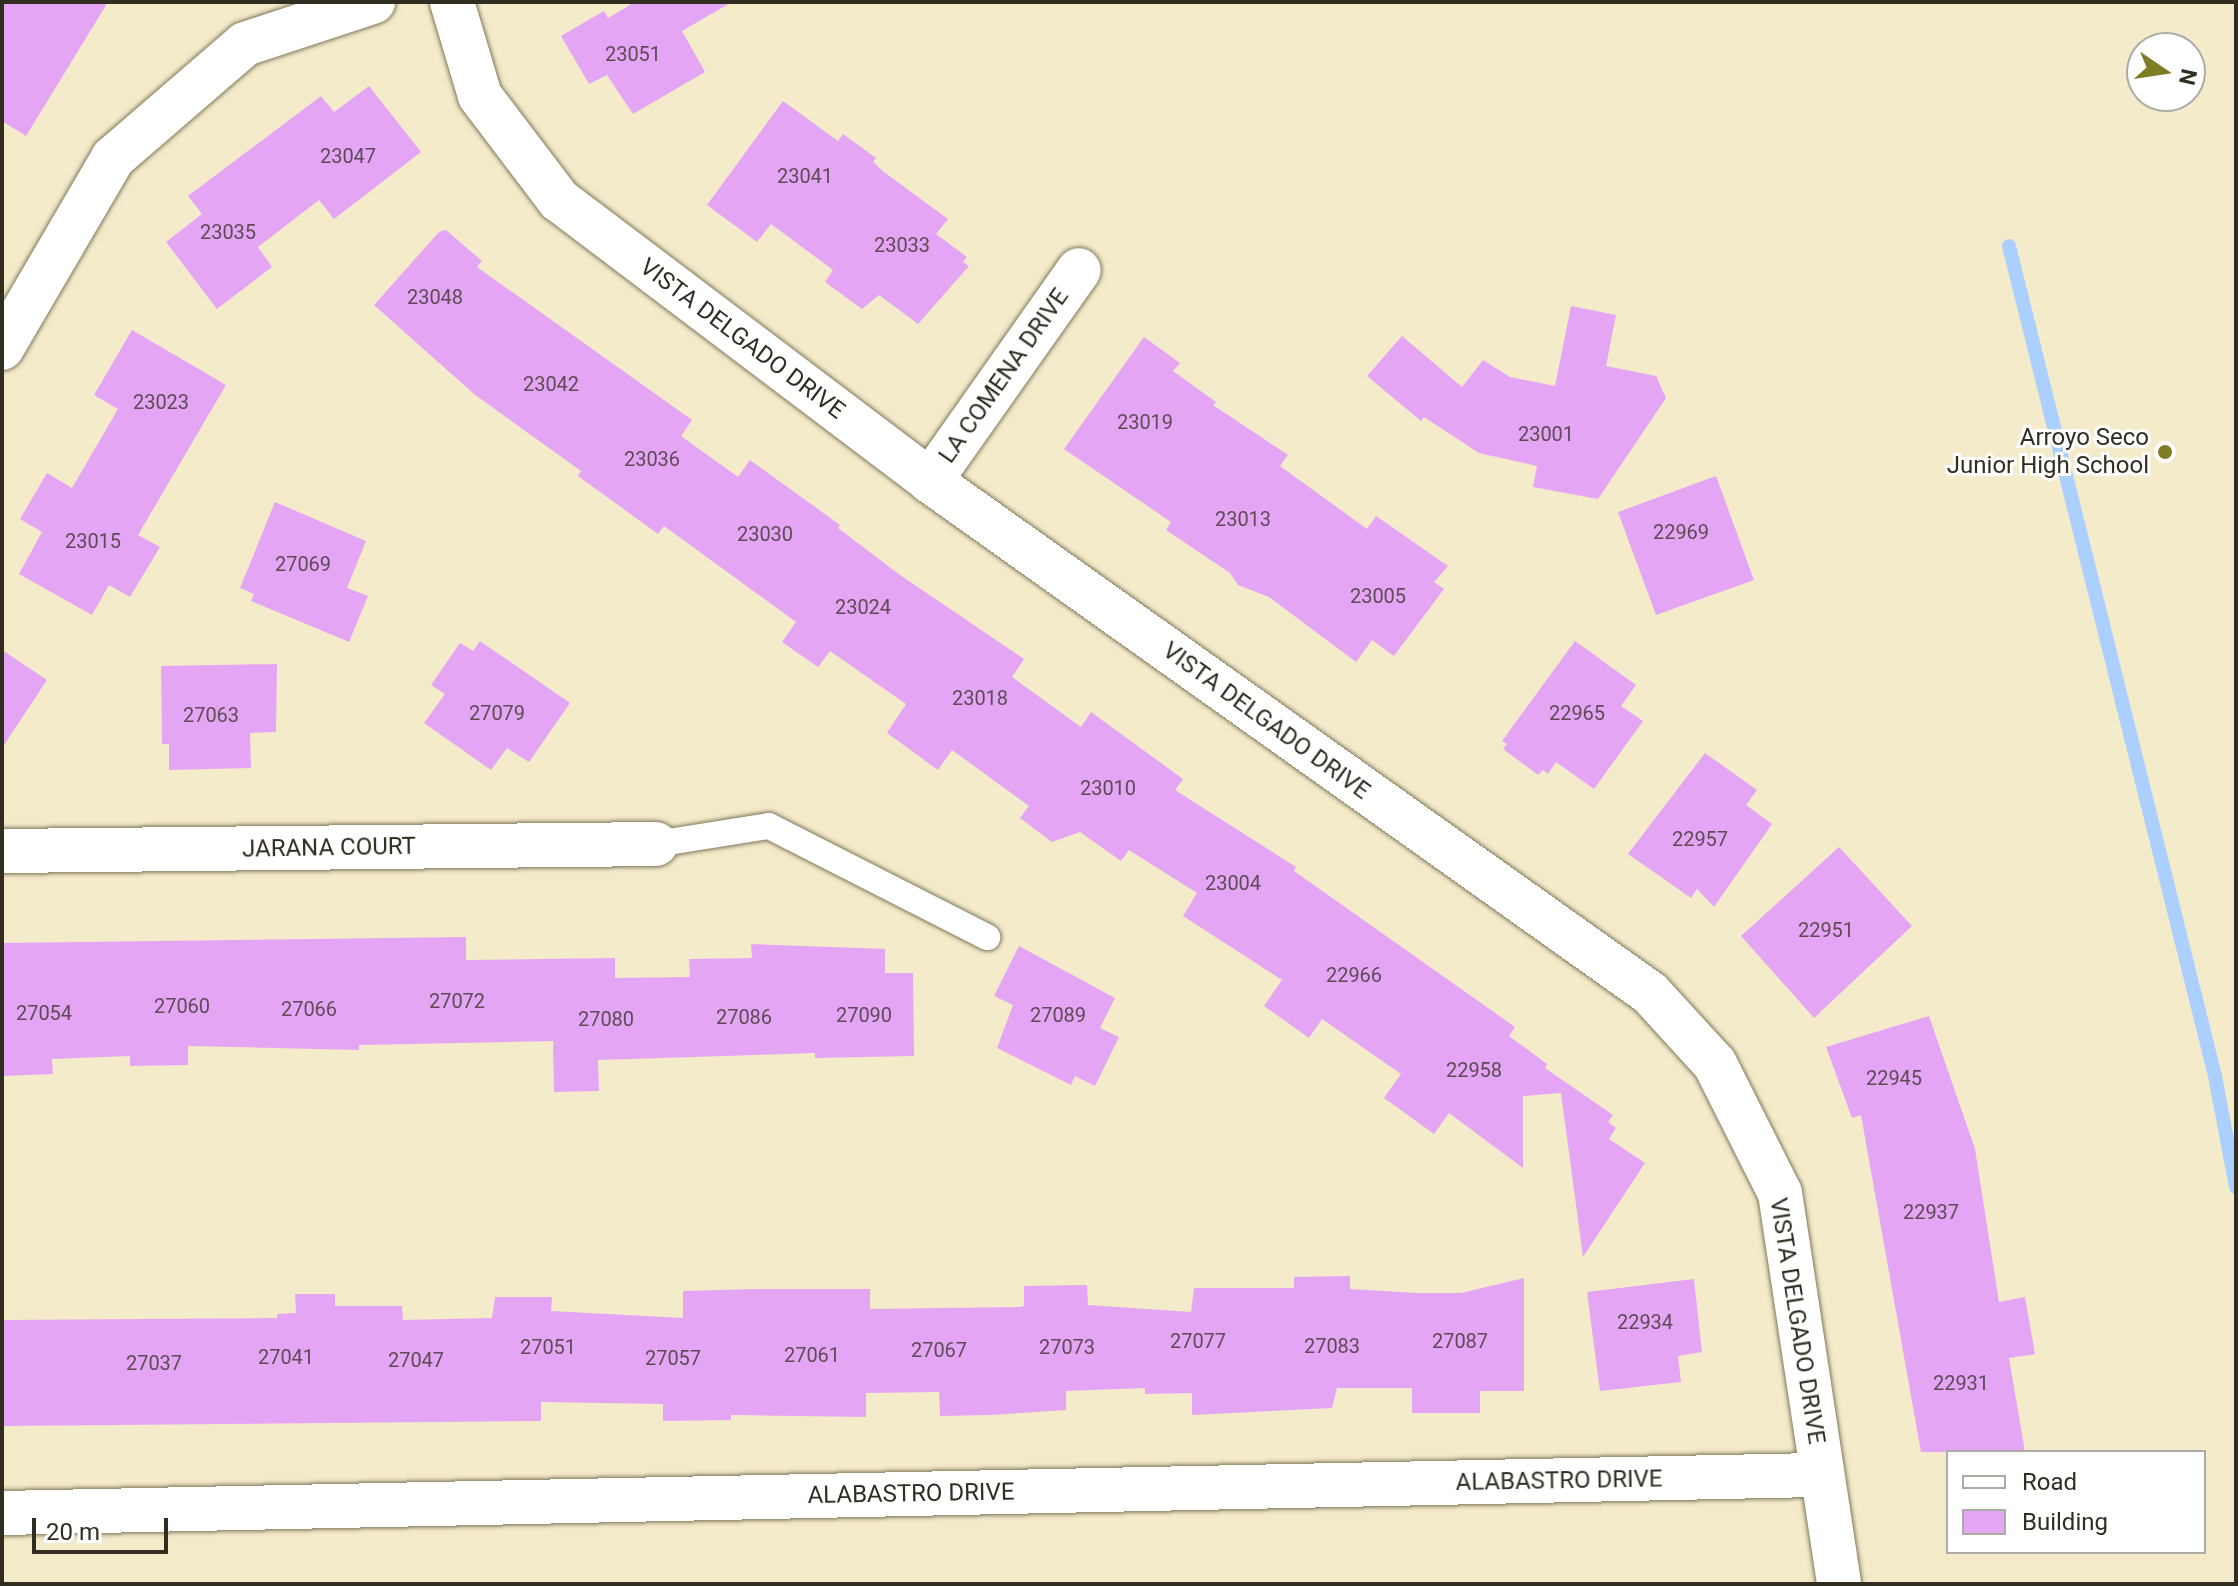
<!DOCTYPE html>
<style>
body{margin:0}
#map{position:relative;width:2238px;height:1586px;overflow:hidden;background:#f4ebcb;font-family:Roboto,sans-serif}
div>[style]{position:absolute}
.stream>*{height:14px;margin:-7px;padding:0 7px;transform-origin:7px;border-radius:7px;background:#abcfff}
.building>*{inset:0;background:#e5a5f5}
.roads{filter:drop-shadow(0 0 2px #80785b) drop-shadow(0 0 2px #80785b)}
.lane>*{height:26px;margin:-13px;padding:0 13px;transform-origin:13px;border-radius:13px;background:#fff}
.street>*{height:44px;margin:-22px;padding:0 22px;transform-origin:22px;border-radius:22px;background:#fff}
.dots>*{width:22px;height:22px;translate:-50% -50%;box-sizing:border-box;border:4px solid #fff;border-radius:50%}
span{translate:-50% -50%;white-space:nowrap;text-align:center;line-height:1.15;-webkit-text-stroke:6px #fff;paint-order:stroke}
.number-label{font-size:20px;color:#5e4b56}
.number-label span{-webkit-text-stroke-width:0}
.street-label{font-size:24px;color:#312d21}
.poi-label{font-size:24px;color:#312d21}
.right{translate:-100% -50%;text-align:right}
.frame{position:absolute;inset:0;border:4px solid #312d21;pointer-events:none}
.legend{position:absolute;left:1946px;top:1450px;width:260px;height:104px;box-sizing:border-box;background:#fff;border:2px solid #adaba6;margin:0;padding:10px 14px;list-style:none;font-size:24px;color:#312d21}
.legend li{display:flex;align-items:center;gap:16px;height:40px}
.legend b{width:40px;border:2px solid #adaba6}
.north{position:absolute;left:2126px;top:32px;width:80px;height:80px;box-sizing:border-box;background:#fff;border:2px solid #adaba6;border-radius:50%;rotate:103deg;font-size:22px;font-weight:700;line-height:32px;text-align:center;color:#312d21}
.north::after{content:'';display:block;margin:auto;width:28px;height:36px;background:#7e7d25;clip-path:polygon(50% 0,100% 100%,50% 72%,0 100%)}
.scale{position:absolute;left:32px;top:1518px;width:136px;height:36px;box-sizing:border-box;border:4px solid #312d21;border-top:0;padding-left:10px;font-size:24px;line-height:28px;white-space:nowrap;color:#312d21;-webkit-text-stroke:6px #fff;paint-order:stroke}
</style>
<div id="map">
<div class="stream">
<div style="left:2009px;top:246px;width:855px;rotate:76.06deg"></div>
<div style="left:2215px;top:1076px;width:113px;rotate:79.3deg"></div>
</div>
<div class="building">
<div style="clip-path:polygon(2px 2px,108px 2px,26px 136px,2px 121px)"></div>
<div style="clip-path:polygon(635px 2px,732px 2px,682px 31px,705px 72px,633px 114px,607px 75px,589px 84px,561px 36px,604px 11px,608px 18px)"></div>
<div style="clip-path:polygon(369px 86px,421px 152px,334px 219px,319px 200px,258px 247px,272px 267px,217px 309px,166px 242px,202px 214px,188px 196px,321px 96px,334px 112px)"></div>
<div style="clip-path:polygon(783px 101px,838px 141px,843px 134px,876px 158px,873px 162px,884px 172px,948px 219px,936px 234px,967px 257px,963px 262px,969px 266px,918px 324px,879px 295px,862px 309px,825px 282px,833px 270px,771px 224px,757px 242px,707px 205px)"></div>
<div style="clip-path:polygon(446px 230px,482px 261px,477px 267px,692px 420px,681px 436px,738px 477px,750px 460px,840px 525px,838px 528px,900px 575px,1024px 659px,1012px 677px,1081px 727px,1091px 712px,1183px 779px,1175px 790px,1296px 867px,1294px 871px,1515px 1027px,1509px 1036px,1547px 1064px,1545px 1068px,1613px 1115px,1608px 1122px,1616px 1128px,1609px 1139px,1645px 1163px,1583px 1257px,1561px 1093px,1523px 1096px,1523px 1168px,1449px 1113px,1434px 1134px,1384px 1098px,1401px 1074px,1322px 1019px,1309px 1038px,1264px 1006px,1282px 980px,1183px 916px,1197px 893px,1129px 850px,1121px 861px,1080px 832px,1052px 842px,1020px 818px,1029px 806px,952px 750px,938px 770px,887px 733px,906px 704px,830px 651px,818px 667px,782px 642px,796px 622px,664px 526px,658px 534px,578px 476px,581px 471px,474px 394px,374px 305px,439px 232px)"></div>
<div style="clip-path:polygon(1571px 306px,1616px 315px,1606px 366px,1656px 376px,1666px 398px,1598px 499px,1533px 487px,1537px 466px,1479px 453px,1424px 417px,1421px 421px,1367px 376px,1402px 336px,1462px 387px,1483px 360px,1510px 377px,1555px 386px)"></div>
<div style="clip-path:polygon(132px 330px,226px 385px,138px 535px,160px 547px,130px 597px,109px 585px,92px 615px,19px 574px,42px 532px,20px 519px,47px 473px,72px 488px,118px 409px,94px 395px)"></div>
<div style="clip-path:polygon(1144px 337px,1180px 363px,1173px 371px,1216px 402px,1213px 405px,1288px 455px,1280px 466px,1367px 529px,1376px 516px,1448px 566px,1434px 582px,1444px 589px,1394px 656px,1372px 640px,1356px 662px,1269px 597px,1238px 585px,1230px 573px,1166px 530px,1171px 522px,1064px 449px)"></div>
<div style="clip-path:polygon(1716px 476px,1754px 580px,1656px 615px,1618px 512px)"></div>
<div style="clip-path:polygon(275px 502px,366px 541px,347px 588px,368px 596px,349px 642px,251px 601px,254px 594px,240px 588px)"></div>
<div style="clip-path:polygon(480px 641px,570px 703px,529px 762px,507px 748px,491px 770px,424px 723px,445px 694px,431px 685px,460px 643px,473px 651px)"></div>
<div style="clip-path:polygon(1575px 641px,1636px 685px,1621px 706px,1643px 721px,1594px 789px,1556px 762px,1548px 774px,1543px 770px,1538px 775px,1503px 749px,1507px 744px,1502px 741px)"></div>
<div style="clip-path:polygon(2px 650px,47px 680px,2px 748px)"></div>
<div style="clip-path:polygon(277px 664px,276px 732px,250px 733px,251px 768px,169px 770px,169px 744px,162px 744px,161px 666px)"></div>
<div style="clip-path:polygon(1705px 753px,1757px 790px,1746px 805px,1772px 824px,1714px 907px,1697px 889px,1691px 898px,1628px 854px)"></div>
<div style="clip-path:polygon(1839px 847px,1912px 926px,1814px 1018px,1741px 936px)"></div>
<div style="clip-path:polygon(466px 937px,466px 960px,615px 958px,615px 978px,690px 977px,689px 959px,752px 958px,751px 944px,885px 949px,885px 973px,913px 973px,914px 1056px,815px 1058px,815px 1053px,598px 1060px,599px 1091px,554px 1092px,553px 1041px,359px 1045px,359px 1050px,188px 1046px,188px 1065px,130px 1066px,130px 1056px,52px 1059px,53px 1074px,2px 1076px,2px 943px)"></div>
<div style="clip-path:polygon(1019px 946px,1115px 998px,1100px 1028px,1119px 1037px,1095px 1086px,1075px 1076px,1071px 1085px,997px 1048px,1013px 1005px,994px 996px)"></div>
<div style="clip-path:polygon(1929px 1016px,1975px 1149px,1999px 1302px,2025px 1297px,2035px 1354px,2009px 1358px,2025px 1452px,1921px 1452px,1861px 1115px,1852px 1118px,1826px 1047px)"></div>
<div style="clip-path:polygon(1350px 1276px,1350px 1289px,1417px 1293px,1461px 1293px,1524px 1278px,1524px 1391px,1480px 1391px,1480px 1413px,1412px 1413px,1412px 1388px,1337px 1388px,1332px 1408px,1192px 1415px,1192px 1393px,1145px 1394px,1145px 1388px,1066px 1391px,1066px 1410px,991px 1415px,940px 1416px,939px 1392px,866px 1393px,866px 1417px,731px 1415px,731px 1420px,663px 1421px,663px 1404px,541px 1402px,541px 1421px,2px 1426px,2px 1320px,277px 1318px,277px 1314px,296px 1313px,295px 1294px,335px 1294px,335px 1306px,402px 1306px,403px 1320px,492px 1318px,495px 1297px,552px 1297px,551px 1311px,683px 1318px,683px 1291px,755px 1289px,870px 1289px,870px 1309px,1019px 1307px,1024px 1306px,1024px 1286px,1087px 1285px,1088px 1305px,1191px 1312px,1194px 1288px,1294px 1288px,1294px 1277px)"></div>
<div style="clip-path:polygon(1694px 1279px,1702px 1352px,1678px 1356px,1681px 1382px,1600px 1391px,1587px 1292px)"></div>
</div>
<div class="roads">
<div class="lane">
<div style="left:656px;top:844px;width:114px;rotate:-9.1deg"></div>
<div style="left:769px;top:826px;width:245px;rotate:27deg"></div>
</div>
<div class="street">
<div style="left:452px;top:2px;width:98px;rotate:73.4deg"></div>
<div style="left:480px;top:96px;width:131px;rotate:52.8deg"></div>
<div style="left:559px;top:200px;width:465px;rotate:37.1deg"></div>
<div style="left:930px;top:481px;width:883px;rotate:35.42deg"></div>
<div style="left:1650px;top:993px;width:96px;rotate:47.5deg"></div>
<div style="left:1715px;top:1064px;width:144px;rotate:63.3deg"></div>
<div style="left:1780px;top:1193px;width:395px;rotate:81.4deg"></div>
<div style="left:2px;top:348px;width:220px;rotate:-59.7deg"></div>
<div style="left:113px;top:158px;width:174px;rotate:-40.8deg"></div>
<div style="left:245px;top:44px;width:135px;rotate:-18.2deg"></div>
<div style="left:930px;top:481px;width:258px;rotate:-54.8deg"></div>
<div style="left:2px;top:851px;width:654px;rotate:-0.61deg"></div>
<div style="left:2px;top:1513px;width:1819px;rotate:-1.2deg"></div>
</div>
</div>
<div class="dots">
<div style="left:2165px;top:452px;background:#7e7d25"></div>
</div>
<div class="number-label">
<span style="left:633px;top:54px">23051</span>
<span style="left:348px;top:156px">23047</span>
<span style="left:805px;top:176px">23041</span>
<span style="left:228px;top:232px">23035</span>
<span style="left:902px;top:245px">23033</span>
<span style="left:435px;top:297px">23048</span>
<span style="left:551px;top:384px">23042</span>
<span style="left:161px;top:402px">23023</span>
<span style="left:1145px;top:422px">23019</span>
<span style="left:1546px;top:434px">23001</span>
<span style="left:652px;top:459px">23036</span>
<span style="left:1243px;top:519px">23013</span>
<span style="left:1681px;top:532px">22969</span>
<span style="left:765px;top:534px">23030</span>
<span style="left:93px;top:541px">23015</span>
<span style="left:303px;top:564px">27069</span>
<span style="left:1378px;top:596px">23005</span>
<span style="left:863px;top:607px">23024</span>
<span style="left:980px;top:698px">23018</span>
<span style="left:497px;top:713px">27079</span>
<span style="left:1577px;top:713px">22965</span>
<span style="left:211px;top:715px">27063</span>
<span style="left:1108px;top:788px">23010</span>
<span style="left:1700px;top:839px">22957</span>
<span style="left:1233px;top:883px">23004</span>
<span style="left:1826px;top:930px">22951</span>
<span style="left:1354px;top:975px">22966</span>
<span style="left:457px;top:1001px">27072</span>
<span style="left:182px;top:1006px">27060</span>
<span style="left:309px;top:1009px">27066</span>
<span style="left:44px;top:1013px">27054</span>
<span style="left:864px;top:1015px">27090</span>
<span style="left:1058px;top:1015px">27089</span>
<span style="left:744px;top:1017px">27086</span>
<span style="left:606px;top:1019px">27080</span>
<span style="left:1474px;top:1070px">22958</span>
<span style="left:1894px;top:1078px">22945</span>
<span style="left:1931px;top:1212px">22937</span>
<span style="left:1645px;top:1322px">22934</span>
<span style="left:1198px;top:1341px">27077</span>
<span style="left:1460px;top:1341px">27087</span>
<span style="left:1332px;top:1346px">27083</span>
<span style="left:548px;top:1347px">27051</span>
<span style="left:1067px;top:1347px">27073</span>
<span style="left:939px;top:1350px">27067</span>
<span style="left:812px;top:1355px">27061</span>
<span style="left:286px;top:1357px">27041</span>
<span style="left:673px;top:1358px">27057</span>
<span style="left:416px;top:1360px">27047</span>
<span style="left:154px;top:1363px">27037</span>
<span style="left:1961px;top:1383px">22931</span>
</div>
<div class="street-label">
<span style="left:742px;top:339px;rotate:37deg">VISTA DELGADO DRIVE</span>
<span style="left:1004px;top:376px;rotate:-55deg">LA COMENA DRIVE</span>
<span style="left:1266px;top:721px;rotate:36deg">VISTA DELGADO DRIVE</span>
<span style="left:329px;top:848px;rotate:-1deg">JARANA COURT</span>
<span style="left:1797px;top:1321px;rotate:81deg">VISTA DELGADO DRIVE</span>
<span style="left:1559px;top:1481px;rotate:-1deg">ALABASTRO DRIVE</span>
<span style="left:911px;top:1494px;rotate:-1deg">ALABASTRO DRIVE</span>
</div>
<div class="poi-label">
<span class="right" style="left:2149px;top:452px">Arroyo Seco<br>Junior High School</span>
</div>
<div class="frame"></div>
<ul class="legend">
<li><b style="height:10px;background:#fff"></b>Road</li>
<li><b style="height:22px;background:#e5a5f5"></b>Building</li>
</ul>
<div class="north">N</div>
<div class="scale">20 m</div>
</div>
